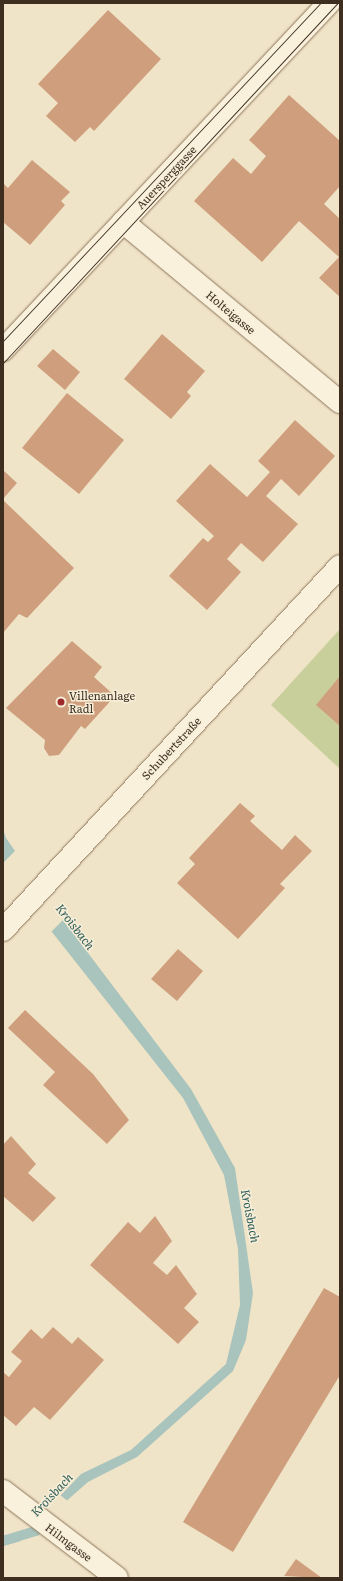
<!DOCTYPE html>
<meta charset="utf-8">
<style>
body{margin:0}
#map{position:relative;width:343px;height:1581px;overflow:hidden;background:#f0e4c8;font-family:Literata,serif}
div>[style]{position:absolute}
.green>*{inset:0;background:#c9cf9b}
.water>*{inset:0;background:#a9c4bc}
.pier>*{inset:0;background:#f0e4c8}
.stream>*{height:10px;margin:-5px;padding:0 5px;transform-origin:5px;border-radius:5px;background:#a9c4bc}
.building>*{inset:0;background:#cf9f7d}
.roads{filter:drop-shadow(0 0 1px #8d765c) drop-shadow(0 0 1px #8d765c)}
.minor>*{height:22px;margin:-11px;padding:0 11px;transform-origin:11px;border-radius:11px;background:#faf1dc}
.tram>*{height:1px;margin:-0.5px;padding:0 0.5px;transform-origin:0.5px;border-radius:0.5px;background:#3d2e20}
.dots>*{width:11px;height:11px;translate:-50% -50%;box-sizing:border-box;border:2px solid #f7eed8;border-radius:50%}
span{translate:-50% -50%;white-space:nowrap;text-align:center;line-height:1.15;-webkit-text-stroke:3px #f7eed8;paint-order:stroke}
.street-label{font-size:11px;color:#3d2e20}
.poi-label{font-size:11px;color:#3d2e20}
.left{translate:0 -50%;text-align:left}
.water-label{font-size:12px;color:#2f5d5a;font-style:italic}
.frame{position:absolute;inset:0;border:4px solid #3d2e20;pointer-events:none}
</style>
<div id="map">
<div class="green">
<div style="clip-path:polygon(340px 629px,340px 769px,271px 705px)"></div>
</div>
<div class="water">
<div style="clip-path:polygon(3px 829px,6px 838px,63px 920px,191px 1089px,235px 1168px,253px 1293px,246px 1340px,233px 1371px,137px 1457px,88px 1482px,21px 1541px,3px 1546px,3px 1536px,11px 1534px,61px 1495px,81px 1474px,131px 1450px,226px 1364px,240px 1305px,238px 1249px,224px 1175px,183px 1098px,3px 870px)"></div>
</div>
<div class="pier">
<div style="clip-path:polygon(16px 850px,65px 918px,49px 934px,3px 873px,3px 863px)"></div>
<div style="clip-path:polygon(59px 1494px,70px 1503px,22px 1542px,9px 1532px)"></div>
</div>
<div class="stream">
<div style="left:3px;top:1541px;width:34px;rotate:-17deg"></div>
<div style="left:36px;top:1531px;width:13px;rotate:-48deg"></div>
</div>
<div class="building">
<div style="clip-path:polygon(108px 10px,161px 59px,94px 131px,90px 127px,75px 142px,46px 116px,58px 103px,38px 84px)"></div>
<div style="clip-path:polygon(289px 95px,340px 141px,340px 186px,324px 204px,340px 219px,340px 297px,319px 278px,339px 257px,299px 221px,262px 262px,194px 201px,233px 158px,251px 174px,266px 156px,249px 140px)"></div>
<div style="clip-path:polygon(32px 160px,70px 192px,61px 201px,65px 205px,30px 245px,3px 222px,3px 183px,8px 188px)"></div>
<div style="clip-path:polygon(162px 334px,205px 371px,187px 392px,191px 396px,171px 419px,124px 379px)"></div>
<div style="clip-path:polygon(53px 349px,80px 372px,65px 390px,37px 366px)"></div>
<div style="clip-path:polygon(67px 393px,124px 440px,79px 494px,22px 448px)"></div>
<div style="clip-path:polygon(295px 420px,335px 456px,299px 496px,281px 479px,266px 496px,298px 524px,263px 562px,241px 543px,227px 559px,241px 572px,207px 610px,169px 576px,203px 538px,208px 542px,214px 536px,176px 501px,210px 464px,247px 497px,270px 472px,258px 461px)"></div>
<div style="clip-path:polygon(3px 470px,17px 483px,3px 499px)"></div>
<div style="clip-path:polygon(3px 500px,74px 568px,27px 618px,19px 614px,3px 633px)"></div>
<div style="clip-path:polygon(72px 641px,102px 667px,94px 677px,115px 696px,85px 729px,81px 726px,59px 755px,49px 756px,44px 748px,45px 740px,6px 708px)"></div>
<div style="clip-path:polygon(340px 676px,340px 726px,316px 705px)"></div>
<div style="clip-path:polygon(240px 803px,255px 816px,250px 821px,282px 850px,295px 835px,312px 851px,280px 884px,285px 888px,238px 939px,177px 883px,195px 864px,189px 858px)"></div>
<div style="clip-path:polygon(178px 949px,203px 971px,177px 1001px,151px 979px)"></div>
<div style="clip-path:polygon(25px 1010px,93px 1074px,129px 1120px,107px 1144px,43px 1085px,55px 1072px,8px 1028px)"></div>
<div style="clip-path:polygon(11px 1136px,36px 1164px,28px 1173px,56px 1198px,33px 1222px,3px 1196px,3px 1145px)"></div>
<div style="clip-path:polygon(155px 1216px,172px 1241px,153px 1263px,167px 1275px,176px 1265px,197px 1294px,184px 1308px,199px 1322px,178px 1344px,90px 1265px,128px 1222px,140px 1233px)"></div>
<div style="clip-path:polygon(324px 1288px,340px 1297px,340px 1375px,233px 1552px,183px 1522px)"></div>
<div style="clip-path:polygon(53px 1327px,72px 1344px,78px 1337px,104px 1360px,50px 1420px,34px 1407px,16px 1426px,3px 1415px,3px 1372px,9px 1377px,22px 1361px,11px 1352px,31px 1329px,42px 1339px)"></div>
<div style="clip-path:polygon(296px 1559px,322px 1578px,284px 1576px)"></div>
</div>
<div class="roads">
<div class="minor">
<div style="left:123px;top:222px;width:282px;rotate:39.7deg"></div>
<div style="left:3px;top:350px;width:476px;rotate:-46.8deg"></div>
<div style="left:3px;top:930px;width:496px;rotate:-47.2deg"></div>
<div style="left:3px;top:1491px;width:143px;rotate:37.3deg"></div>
</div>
</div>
<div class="tram">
<div style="left:3px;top:341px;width:463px;rotate:-46.8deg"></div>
<div style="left:3px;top:363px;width:492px;rotate:-47.1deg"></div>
</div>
<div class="dots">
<div style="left:61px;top:702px;background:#9e2a2b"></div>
</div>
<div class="street-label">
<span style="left:166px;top:177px;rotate:-47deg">Auersperggasse</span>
<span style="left:231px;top:312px;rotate:40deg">Holteigasse</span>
<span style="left:171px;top:748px;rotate:-47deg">Schubertstraße</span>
<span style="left:69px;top:1542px;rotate:37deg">Hilmgasse</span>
</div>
<div class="poi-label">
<span class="left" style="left:69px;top:702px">Villenanlage<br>Radl</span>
</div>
<div class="water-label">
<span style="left:75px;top:927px;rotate:52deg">Kroisbach</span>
<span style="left:250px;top:1216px;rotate:79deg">Kroisbach</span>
<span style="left:52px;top:1495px;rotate:-47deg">Kroisbach</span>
</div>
<div class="frame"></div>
</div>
